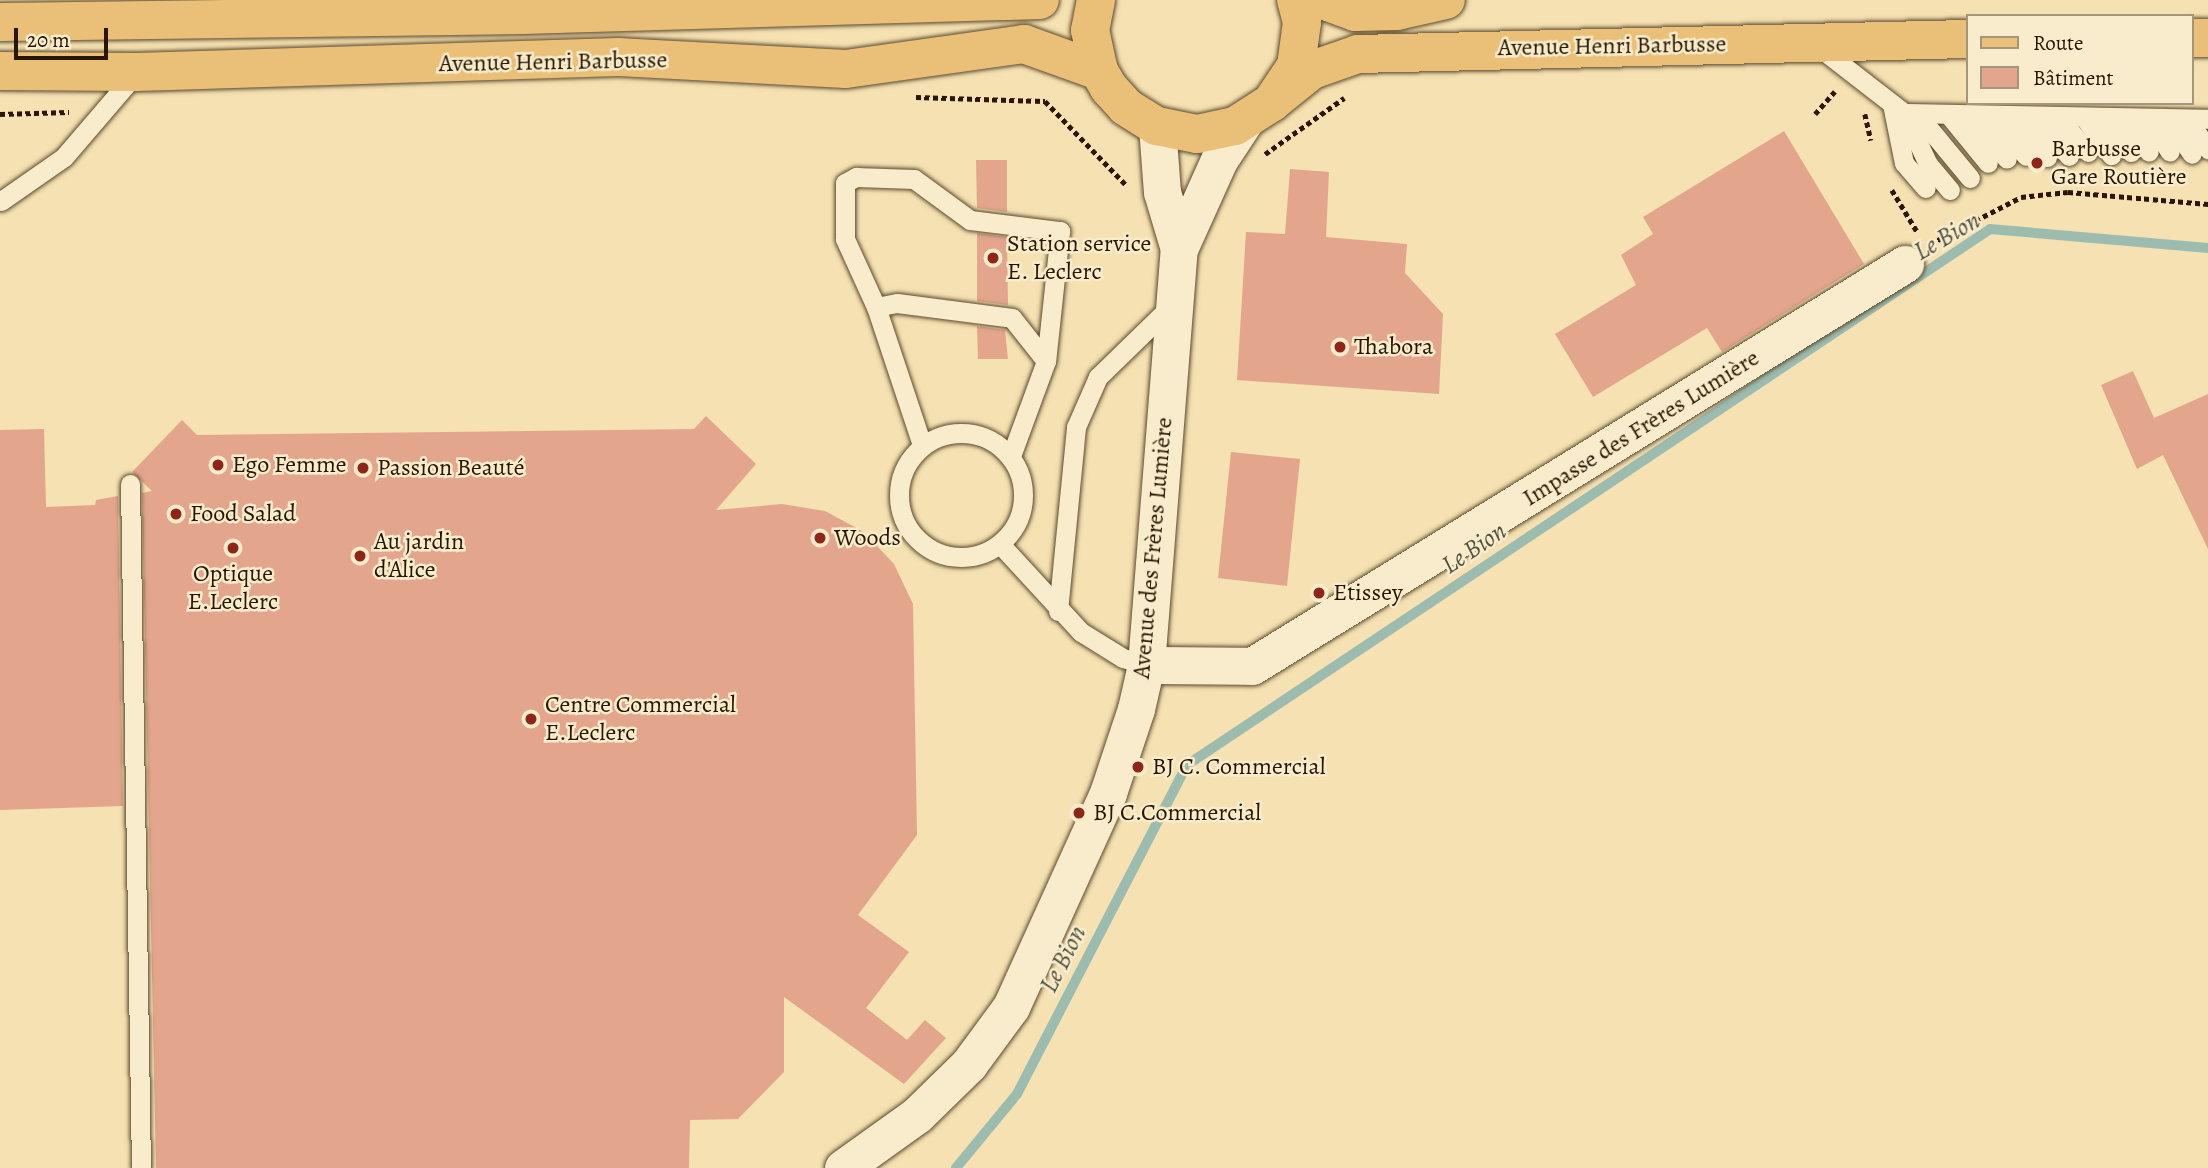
<!DOCTYPE html>
<meta charset="utf-8">
<style>
body{margin:0}
#map{position:relative;width:2208px;height:1168px;overflow:hidden;background:#f5e1b1;font-family:Alegreya,serif}
div>[style]{position:absolute}
.stream>*{height:10px;margin:-5px;padding:0 5px;transform-origin:5px;border-radius:5px;background:#9dbcb0}
.building>*{inset:0;background:#e3a68d}
.path>*{height:4.5px;margin-top:-2.25px;transform-origin:0;background:repeating-linear-gradient(90deg,#281601 0 5px,transparent 0 8.5px)}
.roads{filter:drop-shadow(0 0 2px #5b492d) drop-shadow(0 0 2px #5b492d)}
.service>*{height:19px;margin:-9.5px;padding:0 9.5px;transform-origin:9.5px;border-radius:9.5px;background:#f8eccc}
.service>.ring{margin:-9.5px;padding:0;box-sizing:content-box;background:none;border:19px solid #f8eccc;border-radius:50%}
.minor>*{height:37px;margin:-18.5px;padding:0 18.5px;transform-origin:18.5px;border-radius:18.5px;background:#f8eccc}
.primary>*{height:38px;margin:-19px;padding:0 19px;transform-origin:19px;border-radius:19px;background:#eac078}
.dots>*{width:19px;height:19px;translate:-50% -50%;box-sizing:border-box;border:4px solid #f8eccc;border-radius:50%}
span{translate:-50% -50%;white-space:nowrap;text-align:center;line-height:1.15;-webkit-text-stroke:5px #f8eccc;paint-order:stroke}
.street-label{font-size:24px;color:#281601}
.poi-label{font-size:24px;color:#281601}
.left{translate:0 -50%;text-align:left}
.water-label{font-size:26px;color:#51503e;font-style:italic}
.legend{position:absolute;left:1966px;top:14px;width:228px;height:91px;box-sizing:border-box;background:#f8eccc;border:2px solid #a5967b;margin:0;padding:9px 12px;list-style:none;font-size:21px;color:#281601}
.legend li{display:flex;align-items:center;gap:14px;height:35px}
.legend b{width:35px;border:2px solid #a5967b}
.scale{position:absolute;left:14px;top:28px;width:94px;height:32px;box-sizing:border-box;border:4px solid #281601;border-top:0;padding-left:9px;font-size:21px;line-height:24px;white-space:nowrap;color:#281601;-webkit-text-stroke:5px #f8eccc;paint-order:stroke}
</style>
<div id="map">
<div class="stream">
<div style="left:956px;top:1168px;width:96px;rotate:-50.5deg"></div>
<div style="left:1017px;top:1094px;width:370px;rotate:-62.7deg"></div>
<div style="left:1187px;top:765px;width:965px;rotate:-33.72deg"></div>
<div style="left:1990px;top:229px;width:219px;rotate:5deg"></div>
</div>
<div class="building">
<div style="clip-path:polygon(1784px 131px,1864px 264px,1722px 352px,1707px 328px,1593px 397px,1555px 334px,1636px 285px,1621px 255px,1653px 234px,1643px 217px)"></div>
<div style="clip-path:polygon(976px 160px,1007px 160px,1007px 212px,977px 208px)"></div>
<div style="clip-path:polygon(1290px 169px,1329px 172px,1326px 237px,1407px 244px,1405px 273px,1443px 314px,1439px 394px,1237px 380px,1246px 232px,1285px 234px)"></div>
<div style="clip-path:polygon(977px 233px,1007px 237px,1008px 305px,977px 301px)"></div>
<div style="clip-path:polygon(977px 326px,1005px 330px,1008px 359px,978px 359px)"></div>
<div style="clip-path:polygon(2133px 371px,2154px 418px,2208px 394px,2208px 549px,2163px 455px,2137px 469px,2101px 385px)"></div>
<div style="clip-path:polygon(706px 416px,756px 464px,716px 510px,782px 504px,825px 511px,864px 532px,894px 564px,913px 604px,917px 835px,858px 915px,909px 952px,866px 1008px,907px 1040px,925px 1020px,946px 1038px,904px 1084px,784px 997px,784px 1072px,738px 1119px,690px 1120px,689px 1168px,156px 1168px,142px 493px,152px 491px,132px 472px,182px 420px,197px 435px,694px 429px)"></div>
<div style="clip-path:polygon(44px 429px,46px 507px,95px 505px,96px 500px,118px 496px,123px 806px,0 810px,0 430px)"></div>
<div style="clip-path:polygon(1231px 452px,1300px 459px,1287px 586px,1218px 578px)"></div>
</div>
<div class="path">
<div style="left:916px;top:97px;width:129px;rotate:1.8deg"></div>
<div style="left:1045px;top:101px;width:117px;rotate:46deg"></div>
<div style="left:0;top:114px;width:69px;rotate:-1.7deg"></div>
<div style="left:1815px;top:114px;width:30px;rotate:-49deg"></div>
<div style="left:1865px;top:114px;width:27px;rotate:77deg"></div>
<div style="left:1265px;top:154px;width:97px;rotate:-35.3deg"></div>
<div style="left:1892px;top:190px;width:50px;rotate:58.8deg"></div>
<div style="left:1930px;top:244px;width:102px;rotate:-27.3deg"></div>
<div style="left:2021px;top:197px;width:47px;rotate:-6.1deg"></div>
<div style="left:2068px;top:192px;width:141px;rotate:4.9deg"></div>
</div>
<div class="roads">
<div class="service">
<div style="left:1819px;top:47px;width:108px;rotate:37.8deg"></div>
<div style="left:1904px;top:113px;width:304px;rotate:1.1deg"></div>
<div style="left:1892px;top:104px;width:60px;rotate:78.5deg"></div>
<div style="left:1904px;top:163px;width:33px;rotate:49deg"></div>
<div style="left:1904px;top:113px;width:56px;rotate:64.8deg"></div>
<div style="left:1928px;top:164px;width:34px;rotate:50deg"></div>
<div style="left:1917px;top:114px;width:83px;rotate:50.4deg"></div>
<div style="left:1948px;top:114px;width:63px;rotate:50.8deg"></div>
<div style="left:1970px;top:115px;width:57px;rotate:49.9deg"></div>
<div style="left:1992px;top:115px;width:53px;rotate:50.3deg"></div>
<div style="left:2012px;top:116px;width:54px;rotate:49.5deg"></div>
<div style="left:2034px;top:116px;width:53px;rotate:48.8deg"></div>
<div style="left:2058px;top:117px;width:46px;rotate:49.4deg"></div>
<div style="left:2084px;top:117px;width:47px;rotate:54.6deg"></div>
<div style="left:2106px;top:117px;width:43px;rotate:54.5deg"></div>
<div style="left:2127px;top:118px;width:40px;rotate:57.1deg"></div>
<div style="left:2148px;top:118px;width:40px;rotate:57.1deg"></div>
<div style="left:2168px;top:119px;width:42px;rotate:55.6deg"></div>
<div style="left:2187px;top:119px;width:37px;rotate:55deg"></div>
<div style="left:1px;top:201px;width:77px;rotate:-34.9deg"></div>
<div style="left:64px;top:157px;width:111px;rotate:-49.4deg"></div>
<div style="left:876px;top:307px;width:21px;rotate:-11deg"></div>
<div style="left:897px;top:303px;width:116px;rotate:7.4deg"></div>
<div style="left:1012px;top:318px;width:55px;rotate:51.7deg"></div>
<div style="left:1046px;top:361px;width:101px;rotate:110.2deg"></div>
<div class="ring" style="left:899px;top:433px;width:105px;height:105px"></div>
<div style="left:922px;top:445px;width:145px;rotate:-108.4deg"></div>
<div style="left:876px;top:307px;width:75px;rotate:-114.5deg"></div>
<div style="left:845px;top:239px;width:56px;rotate:-90deg"></div>
<div style="left:845px;top:183px;width:13px;rotate:-29deg"></div>
<div style="left:856px;top:177px;width:58px;rotate:2deg"></div>
<div style="left:914px;top:179px;width:69px;rotate:36.2deg"></div>
<div style="left:970px;top:220px;width:91px;rotate:7deg"></div>
<div style="left:1060px;top:231px;width:131px;rotate:96.1deg"></div>
<div style="left:130px;top:484px;width:684px;rotate:89.08deg"></div>
<div style="left:1000px;top:544px;width:120px;rotate:47.4deg"></div>
<div style="left:1081px;top:632px;width:49px;rotate:31.8deg"></div>
<div style="left:1123px;top:658px;width:24px;rotate:17deg"></div>
<div style="left:1058px;top:611px;width:185px;rotate:-84.4deg"></div>
<div style="left:1076px;top:427px;width:55px;rotate:-66.3deg"></div>
<div style="left:1098px;top:377px;width:105px;rotate:-44.2deg"></div>
</div>
<div class="minor">
<div style="left:1157px;top:126px;width:66px;rotate:85.7deg"></div>
<div style="left:1162px;top:192px;width:59px;rotate:73.4deg"></div>
<div style="left:1146px;top:665px;width:106px;rotate:0.5deg"></div>
<div style="left:1252px;top:666px;width:767px;rotate:-31.62deg"></div>
<div style="left:843px;top:1168px;width:91px;rotate:-35.6deg"></div>
<div style="left:917px;top:1115px;width:73px;rotate:-44.4deg"></div>
<div style="left:969px;top:1064px;width:71px;rotate:-53.6deg"></div>
<div style="left:1011px;top:1007px;width:235px;rotate:-65.6deg"></div>
<div style="left:1108px;top:793px;width:89px;rotate:-71.6deg"></div>
<div style="left:1136px;top:709px;width:45px;rotate:-77.2deg"></div>
<div style="left:1146px;top:665px;width:417px;rotate:-85.5deg"></div>
<div style="left:1179px;top:249px;width:98px;rotate:-65.8deg"></div>
<div style="left:1219px;top:160px;width:49px;rotate:-56.6deg"></div>
</div>
<div class="primary">
<div style="left:1096px;top:0;width:31px;rotate:101deg"></div>
<div style="left:1090px;top:30px;width:42px;rotate:77.6deg"></div>
<div style="left:1099px;top:71px;width:20px;rotate:60deg"></div>
<div style="left:1109px;top:88px;width:25px;rotate:48deg"></div>
<div style="left:1126px;top:107px;width:36px;rotate:32deg"></div>
<div style="left:1157px;top:126px;width:41px;rotate:11.3deg"></div>
<div style="left:1197px;top:134px;width:39px;rotate:-12deg"></div>
<div style="left:1235px;top:126px;width:43px;rotate:-32.6deg"></div>
<div style="left:1271px;top:103px;width:45px;rotate:-56deg"></div>
<div style="left:1296px;top:66px;width:44px;rotate:-82.2deg"></div>
<div style="left:1302px;top:22px;width:23px;rotate:-105deg"></div>
<div style="left:1322px;top:0;width:35px;rotate:20deg"></div>
<div style="left:1355px;top:12px;width:42px;rotate:-1.4deg"></div>
<div style="left:1397px;top:11px;width:50px;rotate:-12.7deg"></div>
<div style="left:0;top:22px;width:522px;rotate:-0.77deg"></div>
<div style="left:522px;top:15px;width:518px;rotate:-1.66deg"></div>
<div style="left:2192px;top:38px;width:16px"></div>
<div style="left:0;top:71px;width:137px;rotate:0.4deg"></div>
<div style="left:137px;top:72px;width:481px;rotate:-1.8deg"></div>
<div style="left:618px;top:57px;width:228px;rotate:3deg"></div>
<div style="left:846px;top:69px;width:180px;rotate:-8deg"></div>
<div style="left:1024px;top:44px;width:80px;rotate:19.8deg"></div>
<div style="left:1271px;top:103px;width:53px;rotate:-38.8deg"></div>
<div style="left:1312px;top:70px;width:49px;rotate:-19.2deg"></div>
<div style="left:1358px;top:54px;width:610px;rotate:-1.41deg"></div>
</div>
</div>
<div class="dots">
<div style="left:2037px;top:163px;background:#8f2418"></div>
<div style="left:993px;top:258px;background:#8f2418"></div>
<div style="left:1340px;top:347px;background:#8f2418"></div>
<div style="left:218px;top:465px;background:#8f2418"></div>
<div style="left:363px;top:468px;background:#8f2418"></div>
<div style="left:176px;top:514px;background:#8f2418"></div>
<div style="left:820px;top:538px;background:#8f2418"></div>
<div style="left:233px;top:548px;background:#8f2418"></div>
<div style="left:360px;top:556px;background:#8f2418"></div>
<div style="left:1319px;top:593px;background:#8f2418"></div>
<div style="left:531px;top:719px;background:#8f2418"></div>
<div style="left:1138px;top:767px;background:#8f2418"></div>
<div style="left:1079px;top:813px;background:#8f2418"></div>
</div>
<div class="street-label">
<span style="left:1612px;top:46px;rotate:-1deg">Avenue Henri Barbusse</span>
<span style="left:553px;top:62px;rotate:-1deg">Avenue Henri Barbusse</span>
<span style="left:1641px;top:428px;rotate:-32deg">Impasse des Frères Lumière</span>
<span style="left:1153px;top:548px;rotate:-85deg">Avenue des Frères Lumière</span>
</div>
<div class="poi-label">
<span class="left" style="left:2051px;top:163px">Barbusse<br>Gare Routière</span>
<span class="left" style="left:1007px;top:258px">Station service<br>E. Leclerc</span>
<span class="left" style="left:1354px;top:347px">Thabora</span>
<span class="left" style="left:232px;top:465px">Ego Femme</span>
<span class="left" style="left:377px;top:468px">Passion Beauté</span>
<span class="left" style="left:190px;top:514px">Food Salad</span>
<span class="left" style="left:834px;top:538px">Woods</span>
<span class="left" style="left:374px;top:556px">Au jardin<br>d'Alice</span>
<span style="left:233px;top:588px">Optique<br>E.Leclerc</span>
<span class="left" style="left:1333px;top:593px">Etissey</span>
<span class="left" style="left:545px;top:719px">Centre Commercial<br>E.Leclerc</span>
<span class="left" style="left:1152px;top:767px">BJ C. Commercial</span>
<span class="left" style="left:1093px;top:813px">BJ C.Commercial</span>
</div>
<div class="water-label">
<span style="left:1947px;top:236px;rotate:-30deg">Le Bion</span>
<span style="left:1474px;top:548px;rotate:-34deg">Le Bion</span>
<span style="left:1063px;top:959px;rotate:-63deg">Le Bion</span>
</div>
<ul class="legend">
<li><b style="height:9px;background:#eac078"></b>Route</li>
<li><b style="height:19px;background:#e3a68d"></b>Bâtiment</li>
</ul>
<div class="scale">20 m</div>
</div>
